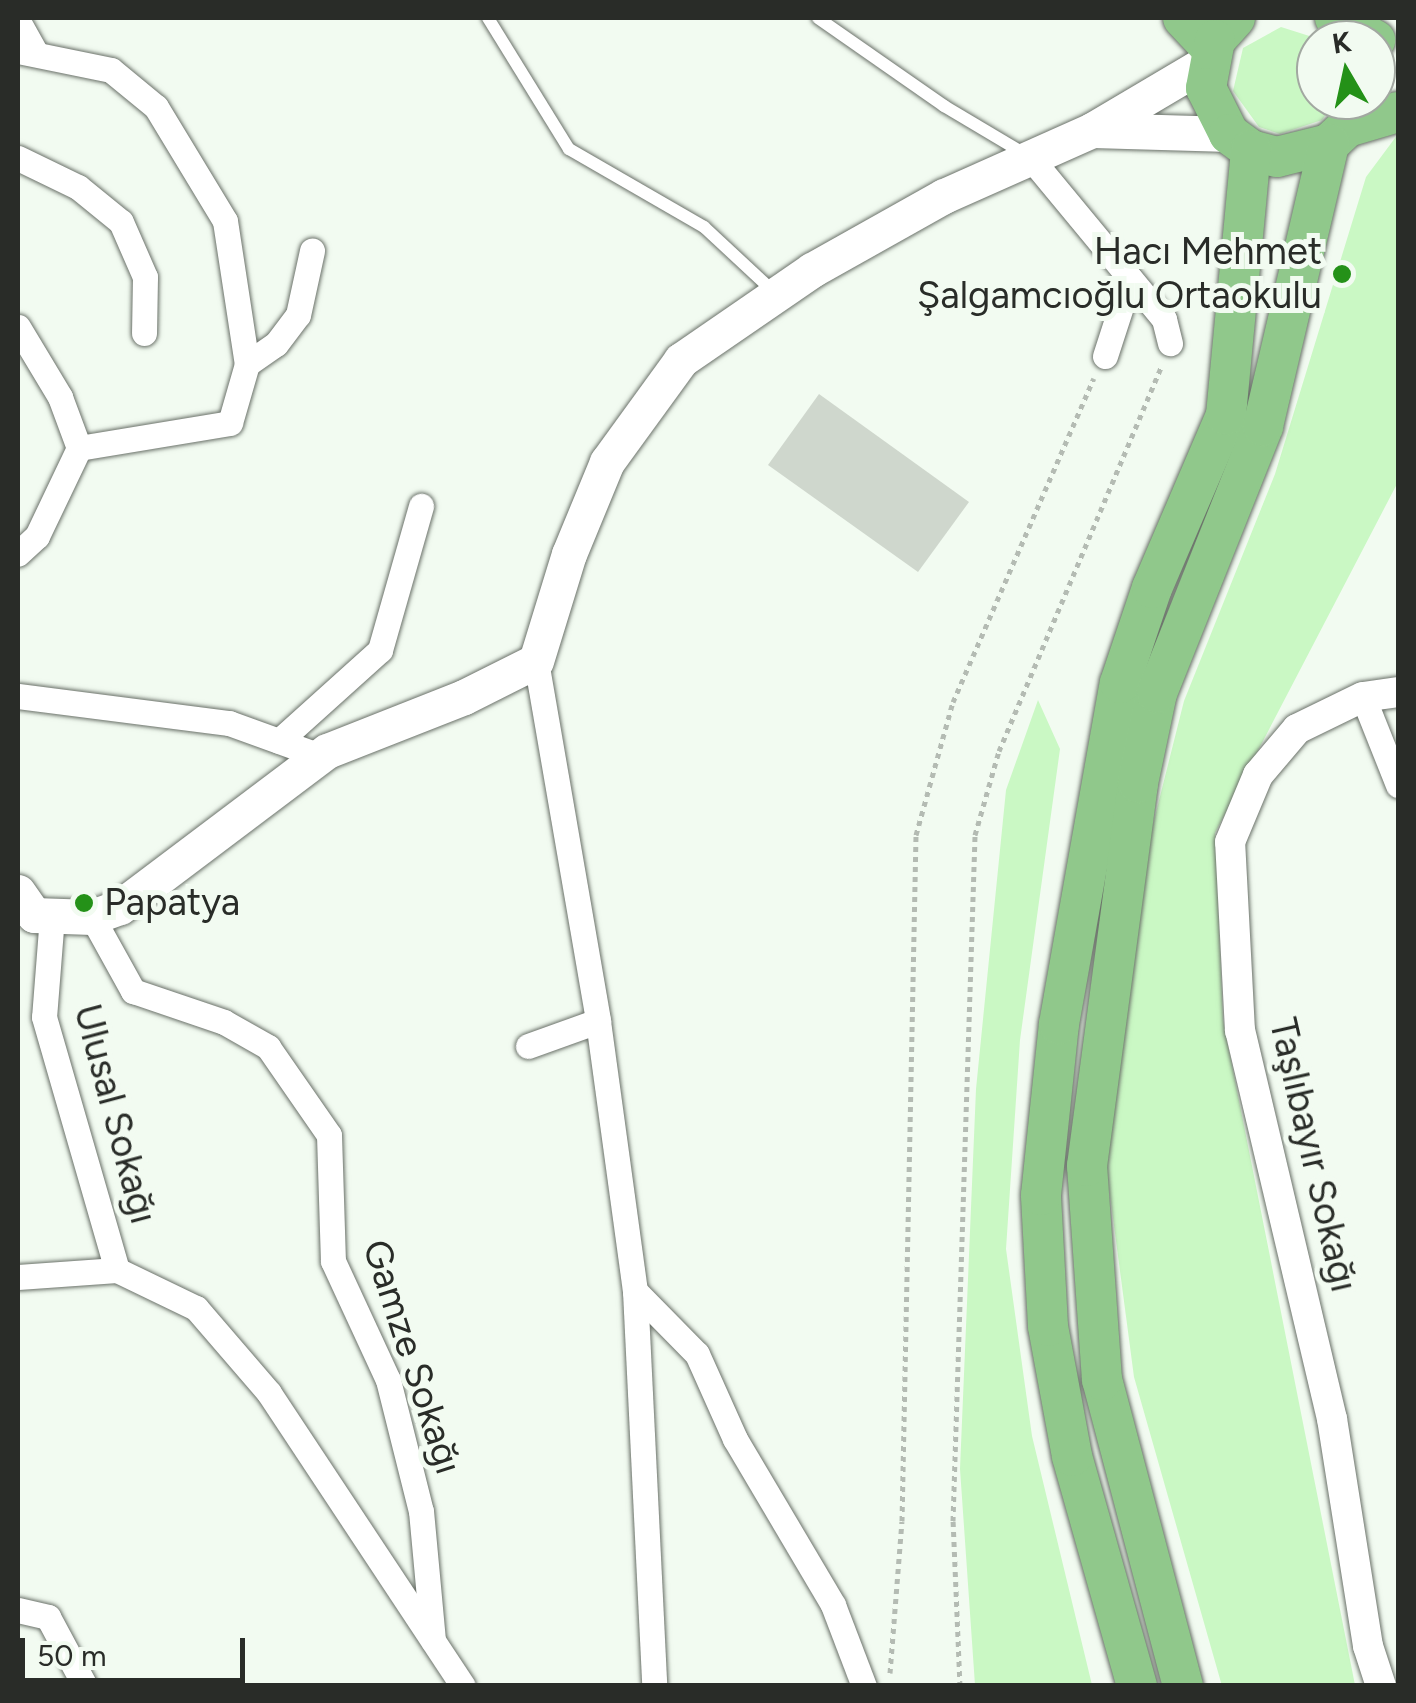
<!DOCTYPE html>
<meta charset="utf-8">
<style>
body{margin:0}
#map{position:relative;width:1416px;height:1703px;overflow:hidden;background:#f2fbf1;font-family:Figtree,sans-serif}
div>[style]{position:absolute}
.green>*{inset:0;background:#caf8c4}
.building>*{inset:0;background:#cfd7cd}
.path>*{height:5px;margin-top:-2.5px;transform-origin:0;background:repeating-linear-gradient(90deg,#b4bbb3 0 5px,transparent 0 10px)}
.roads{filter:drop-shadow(0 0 2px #6a7169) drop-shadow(0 0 2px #6a7169)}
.service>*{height:12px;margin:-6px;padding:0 6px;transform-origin:6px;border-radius:6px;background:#fff}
.minor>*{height:25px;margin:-12.5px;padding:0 12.5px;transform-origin:12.5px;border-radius:12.5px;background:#fff}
.tertiary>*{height:30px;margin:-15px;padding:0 15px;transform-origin:15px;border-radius:15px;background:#fff}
.secondary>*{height:35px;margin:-17.5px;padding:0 17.5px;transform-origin:17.5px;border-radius:17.5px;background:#fff}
.primary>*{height:40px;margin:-20px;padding:0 20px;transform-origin:20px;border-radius:20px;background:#90c88b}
.dots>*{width:28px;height:28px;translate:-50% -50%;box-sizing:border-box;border:5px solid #f2fbf1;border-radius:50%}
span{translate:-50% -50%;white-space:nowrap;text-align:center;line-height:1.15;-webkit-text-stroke:10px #f2fbf1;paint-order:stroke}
.poi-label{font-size:38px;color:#292c28}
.right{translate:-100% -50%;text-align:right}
.left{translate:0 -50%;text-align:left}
.street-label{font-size:38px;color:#292c28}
.frame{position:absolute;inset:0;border:20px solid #292c28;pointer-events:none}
.north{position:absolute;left:1296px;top:20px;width:100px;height:100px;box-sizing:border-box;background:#f2fbf1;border:2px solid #a2a8a1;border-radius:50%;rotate:351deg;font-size:28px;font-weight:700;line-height:40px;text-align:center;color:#292c28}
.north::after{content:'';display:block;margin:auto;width:35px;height:45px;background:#249118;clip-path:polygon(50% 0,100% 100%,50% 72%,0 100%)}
.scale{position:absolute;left:20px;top:1638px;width:225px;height:45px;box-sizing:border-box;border:5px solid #292c28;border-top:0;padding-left:12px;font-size:30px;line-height:35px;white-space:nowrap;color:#292c28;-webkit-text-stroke:8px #f2fbf1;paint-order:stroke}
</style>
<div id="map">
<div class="green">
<div style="clip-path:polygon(1281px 27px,1322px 40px,1316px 40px,1316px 100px,1336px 100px,1322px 120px,1280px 134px,1259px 127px,1233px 91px,1243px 48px)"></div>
<div style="clip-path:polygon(1398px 134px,1398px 482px,1215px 833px,1223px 1020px,1355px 1685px,1222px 1686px,1134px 1377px,1106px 1165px,1135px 896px,1184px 701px,1275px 474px,1366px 177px)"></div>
<div style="clip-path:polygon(1038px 700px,1060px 749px,1020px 1040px,1006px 1249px,1032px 1436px,1092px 1685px,975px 1685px,960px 1469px,976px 1089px,1006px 790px)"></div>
</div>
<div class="building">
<div style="clip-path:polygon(819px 394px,969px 502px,918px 572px,768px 465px)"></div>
</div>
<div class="path">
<div style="left:890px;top:1673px;width:152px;rotate:-85.5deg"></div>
<div style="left:902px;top:1521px;width:686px;rotate:-88.83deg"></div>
<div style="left:916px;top:835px;width:138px;rotate:-74.5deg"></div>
<div style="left:953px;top:702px;width:353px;rotate:-66.5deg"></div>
<div style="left:960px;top:1686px;width:165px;rotate:-92.4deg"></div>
<div style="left:953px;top:1521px;width:686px;rotate:-88.16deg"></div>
<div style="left:975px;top:835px;width:87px;rotate:-74.1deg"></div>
<div style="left:999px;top:751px;width:419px;rotate:-67.1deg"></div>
</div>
<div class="roads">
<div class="service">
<div style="left:488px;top:18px;width:154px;rotate:58.3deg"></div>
<div style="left:569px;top:149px;width:156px;rotate:30deg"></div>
<div style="left:704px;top:227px;width:97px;rotate:42.9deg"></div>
<div style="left:818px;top:18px;width:154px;rotate:34.9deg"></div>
<div style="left:944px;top:106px;width:94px;rotate:30.7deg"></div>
</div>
<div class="minor">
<div style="left:18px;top:21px;width:33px;rotate:61deg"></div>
<div style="left:18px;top:51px;width:95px;rotate:11.5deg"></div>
<div style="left:111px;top:70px;width:58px;rotate:39.4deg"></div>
<div style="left:156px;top:107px;width:133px;rotate:58.8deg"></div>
<div style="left:225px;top:221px;width:145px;rotate:81.3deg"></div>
<div style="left:247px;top:364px;width:61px;rotate:106.1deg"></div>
<div style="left:230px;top:423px;width:153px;rotate:170.6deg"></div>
<div style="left:1029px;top:156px;width:212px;rotate:50.4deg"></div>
<div style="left:1164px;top:319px;width:25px;rotate:76deg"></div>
<div style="left:18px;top:158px;width:67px;rotate:25.8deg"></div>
<div style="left:78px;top:187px;width:55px;rotate:39.1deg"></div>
<div style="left:121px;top:222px;width:60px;rotate:66.4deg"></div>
<div style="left:145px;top:277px;width:56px;rotate:91deg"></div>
<div style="left:18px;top:327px;width:82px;rotate:59deg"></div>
<div style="left:60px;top:397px;width:54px;rotate:69.6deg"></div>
<div style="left:79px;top:448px;width:98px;rotate:115.5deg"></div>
<div style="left:37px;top:536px;width:26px;rotate:137deg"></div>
<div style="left:1105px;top:356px;width:81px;rotate:-72deg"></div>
<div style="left:247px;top:364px;width:35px;rotate:-35deg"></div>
<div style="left:276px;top:344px;width:36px;rotate:-53deg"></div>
<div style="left:298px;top:315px;width:66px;rotate:-77.7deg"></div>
<div style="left:536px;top:661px;width:365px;rotate:80.2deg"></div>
<div style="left:598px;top:1021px;width:273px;rotate:82.2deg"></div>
<div style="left:635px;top:1291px;width:395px;rotate:87.2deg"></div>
<div style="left:18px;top:696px;width:213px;rotate:7.3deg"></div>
<div style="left:229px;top:723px;width:97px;rotate:19.9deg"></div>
<div style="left:1363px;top:697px;width:95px;rotate:68.3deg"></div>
<div style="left:279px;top:741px;width:136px;rotate:-42deg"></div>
<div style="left:380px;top:650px;width:150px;rotate:-74.1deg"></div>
<div style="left:52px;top:916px;width:101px;rotate:94.5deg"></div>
<div style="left:44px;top:1017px;width:263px;rotate:73.9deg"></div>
<div style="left:92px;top:917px;width:85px;rotate:61deg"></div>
<div style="left:133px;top:991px;width:96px;rotate:18.8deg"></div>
<div style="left:224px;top:1022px;width:51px;rotate:29.6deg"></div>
<div style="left:268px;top:1047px;width:107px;rotate:55.3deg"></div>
<div style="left:329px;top:1135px;width:126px;rotate:88.2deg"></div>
<div style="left:333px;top:1261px;width:131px;rotate:65.2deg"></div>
<div style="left:388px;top:1380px;width:135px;rotate:75.9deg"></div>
<div style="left:421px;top:1511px;width:130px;rotate:84.7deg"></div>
<div style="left:528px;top:1046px;width:74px;rotate:-19.7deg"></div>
<div style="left:18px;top:1277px;width:99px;rotate:-4deg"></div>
<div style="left:117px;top:1270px;width:88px;rotate:25.7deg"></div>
<div style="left:196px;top:1308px;width:112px;rotate:49.3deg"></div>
<div style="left:269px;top:1393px;width:351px;rotate:56.5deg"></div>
<div style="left:635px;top:1291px;width:88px;rotate:45.5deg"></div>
<div style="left:697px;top:1354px;width:93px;rotate:65.9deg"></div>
<div style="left:735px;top:1439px;width:193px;rotate:59.4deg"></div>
<div style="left:833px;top:1605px;width:87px;rotate:69.1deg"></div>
<div style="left:18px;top:1610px;width:31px;rotate:13deg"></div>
<div style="left:48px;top:1617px;width:78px;rotate:61.8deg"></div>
</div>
<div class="tertiary">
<div style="left:1381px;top:1686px;width:42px;rotate:-108deg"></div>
<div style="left:1368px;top:1646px;width:230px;rotate:-99deg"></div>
<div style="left:1332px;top:1419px;width:399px;rotate:-103.3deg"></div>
<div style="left:1240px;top:1031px;width:189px;rotate:-93deg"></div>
<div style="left:1230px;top:842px;width:73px;rotate:-67.3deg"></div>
<div style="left:1258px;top:775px;width:60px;rotate:-49.7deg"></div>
<div style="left:1297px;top:729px;width:73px;rotate:-25.9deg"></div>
<div style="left:1363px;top:697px;width:35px;rotate:-8deg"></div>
</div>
<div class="secondary">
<div style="left:1093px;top:130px;width:136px;rotate:1.7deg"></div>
<div style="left:18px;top:892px;width:28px;rotate:55deg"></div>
<div style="left:34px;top:915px;width:58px;rotate:2deg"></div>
<div style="left:92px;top:917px;width:30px;rotate:-20deg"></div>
<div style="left:120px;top:907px;width:259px;rotate:-37deg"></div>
<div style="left:327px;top:751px;width:147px;rotate:-21.5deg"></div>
<div style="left:464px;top:697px;width:80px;rotate:-26.6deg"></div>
<div style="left:536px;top:661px;width:112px;rotate:-72.9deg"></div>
<div style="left:569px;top:554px;width:100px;rotate:-67.6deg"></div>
<div style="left:607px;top:462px;width:126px;rotate:-54deg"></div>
<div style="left:681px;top:360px;width:159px;rotate:-34.5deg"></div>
<div style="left:812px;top:270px;width:151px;rotate:-29.3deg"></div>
<div style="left:944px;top:196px;width:162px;rotate:-24deg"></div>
<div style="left:1092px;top:130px;width:134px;rotate:-30.6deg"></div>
</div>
<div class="primary">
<div style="left:1183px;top:18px;width:42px;rotate:46.9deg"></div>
<div style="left:1235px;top:18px;width:30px;rotate:132deg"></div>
<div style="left:1215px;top:40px;width:49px;rotate:100.6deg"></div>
<div style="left:1206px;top:88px;width:51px;rotate:63.4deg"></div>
<div style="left:1229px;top:134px;width:27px;rotate:36deg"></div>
<div style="left:1251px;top:150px;width:27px;rotate:15deg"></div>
<div style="left:1277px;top:157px;width:54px;rotate:-14deg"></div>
<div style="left:1329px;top:144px;width:25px;rotate:-43deg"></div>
<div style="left:1347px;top:127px;width:30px;rotate:-64deg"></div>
<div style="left:1335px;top:18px;width:46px;rotate:28.8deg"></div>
<div style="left:1347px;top:127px;width:53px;rotate:-16.4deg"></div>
<div style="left:1137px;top:1686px;width:239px;rotate:-105.8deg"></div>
<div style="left:1072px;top:1456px;width:132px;rotate:-100.5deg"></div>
<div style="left:1048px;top:1326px;width:131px;rotate:-93.1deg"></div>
<div style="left:1041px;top:1195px;width:172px;rotate:-84deg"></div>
<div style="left:1059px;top:1024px;width:346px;rotate:-79.9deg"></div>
<div style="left:1120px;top:683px;width:100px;rotate:-71.4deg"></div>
<div style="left:1152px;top:588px;width:188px;rotate:-66.8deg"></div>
<div style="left:1226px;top:415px;width:266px;rotate:-84.6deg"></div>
<div style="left:1183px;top:1686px;width:317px;rotate:-104.8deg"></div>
<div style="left:1102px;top:1380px;width:215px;rotate:-94deg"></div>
<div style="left:1087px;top:1166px;width:386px;rotate:-82.4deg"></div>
<div style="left:1138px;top:783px;width:92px;rotate:-78.1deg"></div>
<div style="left:1157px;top:693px;width:287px;rotate:-68.3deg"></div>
<div style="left:1263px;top:426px;width:290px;rotate:-76.8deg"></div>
</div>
</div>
<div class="dots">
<div style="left:1342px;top:274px;background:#249118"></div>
<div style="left:84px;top:903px;background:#249118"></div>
</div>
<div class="poi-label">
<span class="right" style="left:1322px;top:274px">Hacı Mehmet<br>Şalgamcıoğlu Ortaokulu</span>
<span class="left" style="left:104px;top:903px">Papatya</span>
</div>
<div class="street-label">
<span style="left:115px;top:1114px;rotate:75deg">Ulusal Sokağı</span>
<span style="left:1313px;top:1155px;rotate:77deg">Taşlıbayır Sokağı</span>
<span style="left:412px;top:1357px;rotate:72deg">Gamze Sokağı</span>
</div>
<div class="frame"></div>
<div class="north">K</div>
<div class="scale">50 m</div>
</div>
